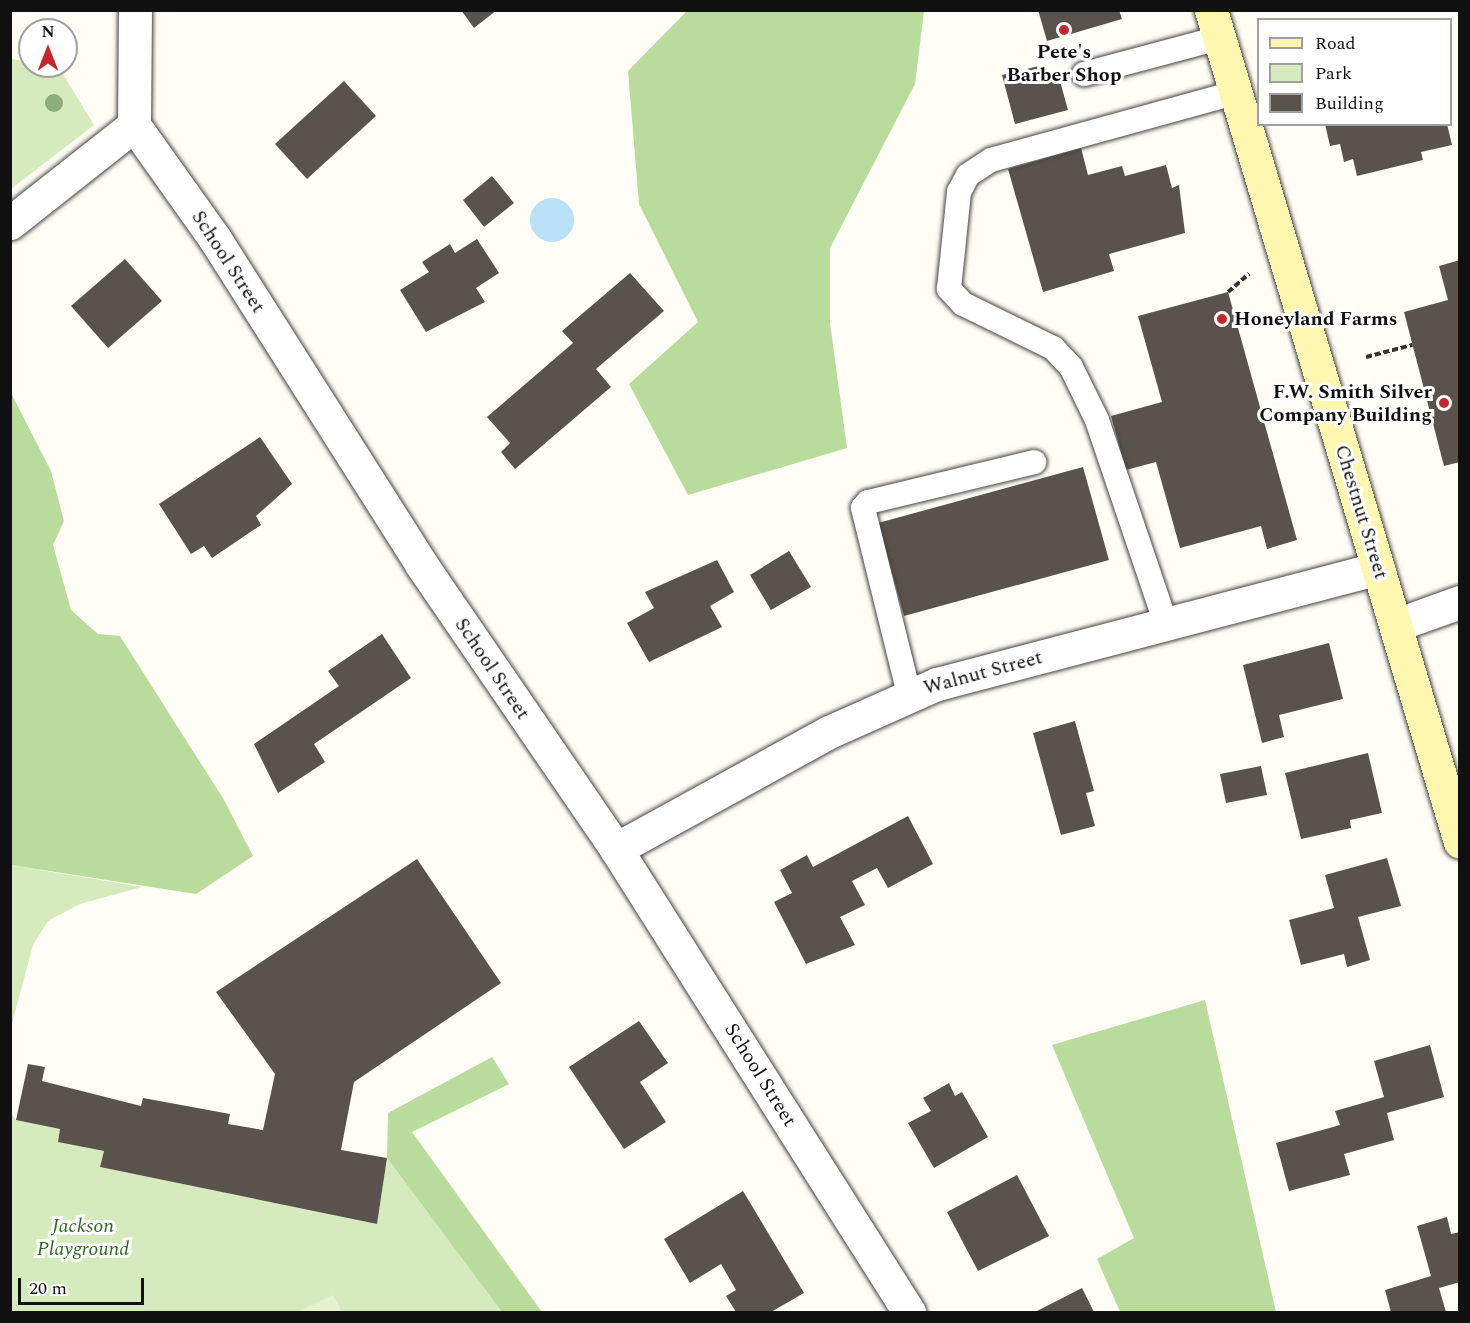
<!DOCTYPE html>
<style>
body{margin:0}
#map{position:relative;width:1470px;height:1323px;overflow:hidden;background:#fffdf5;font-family:Spectral,serif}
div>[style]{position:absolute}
.green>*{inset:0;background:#d5ebbd}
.forest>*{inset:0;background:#b9dc9c}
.pitch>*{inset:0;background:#e6f2cf}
.water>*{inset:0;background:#b9e0f7}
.round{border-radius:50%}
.building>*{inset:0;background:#5a524d}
.path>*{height:4px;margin-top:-2px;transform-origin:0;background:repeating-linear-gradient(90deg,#333 0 6px,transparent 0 9px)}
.roads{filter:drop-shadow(0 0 2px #444) drop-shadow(0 0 2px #444)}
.lane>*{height:24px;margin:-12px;padding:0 12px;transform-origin:12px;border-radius:12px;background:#fff}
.street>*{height:33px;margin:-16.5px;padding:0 16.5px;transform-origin:16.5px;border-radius:16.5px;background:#fff}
.secondary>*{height:33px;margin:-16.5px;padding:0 16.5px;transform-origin:16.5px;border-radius:16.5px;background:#fff6b0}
.trees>*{width:18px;height:18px;margin:-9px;border-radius:50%;background:#8dad7f}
.dots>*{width:16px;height:16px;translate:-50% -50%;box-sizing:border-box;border:3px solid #fff;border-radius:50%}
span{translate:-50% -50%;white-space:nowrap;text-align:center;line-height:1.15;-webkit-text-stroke:6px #fff;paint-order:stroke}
.poi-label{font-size:20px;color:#111;font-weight:700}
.left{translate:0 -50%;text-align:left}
.right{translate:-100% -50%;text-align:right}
.street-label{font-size:20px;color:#111}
.park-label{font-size:20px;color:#2f6b1f;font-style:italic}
.frame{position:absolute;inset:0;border:12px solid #111;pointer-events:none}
.legend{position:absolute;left:1257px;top:18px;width:195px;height:108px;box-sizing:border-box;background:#fff;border:2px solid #a0a0a0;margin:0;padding:8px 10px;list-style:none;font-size:18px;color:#111}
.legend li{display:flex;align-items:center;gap:12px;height:30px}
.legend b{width:30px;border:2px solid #a0a0a0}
.north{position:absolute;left:18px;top:18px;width:60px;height:60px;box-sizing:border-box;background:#fff;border:2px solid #a0a0a0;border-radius:50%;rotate:0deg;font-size:16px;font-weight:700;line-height:24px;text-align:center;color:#111}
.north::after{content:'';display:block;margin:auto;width:21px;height:27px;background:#c4262e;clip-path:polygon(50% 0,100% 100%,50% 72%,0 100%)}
.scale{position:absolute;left:18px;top:1278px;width:126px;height:27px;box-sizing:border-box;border:3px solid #111;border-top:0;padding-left:8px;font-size:18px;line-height:21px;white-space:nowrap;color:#111;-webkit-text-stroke:4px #fff;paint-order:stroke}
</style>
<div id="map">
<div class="green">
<div style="clip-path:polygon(11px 59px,58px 66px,94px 125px,11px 189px)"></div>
<div style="clip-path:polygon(11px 865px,142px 887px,80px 904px,48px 921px,33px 945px,11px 1027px)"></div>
<div style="clip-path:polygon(10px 1111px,16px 1120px,60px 1129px,58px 1142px,104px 1151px,100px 1167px,377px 1224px,387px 1158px,502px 1312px,11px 1312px)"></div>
</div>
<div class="forest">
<div style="clip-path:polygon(687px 11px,924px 11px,915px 84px,830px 248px,830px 323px,847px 448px,688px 495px,629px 384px,698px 322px,639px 204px,628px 71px)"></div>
<div style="clip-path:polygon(11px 393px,51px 471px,64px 521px,53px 545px,71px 610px,98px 634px,120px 636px,224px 800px,253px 856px,196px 894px,11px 865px)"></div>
<div style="clip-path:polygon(1205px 1000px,1276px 1312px,1120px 1312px,1097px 1259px,1134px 1238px,1052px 1045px)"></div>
<div style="clip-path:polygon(492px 1057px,509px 1084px,412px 1132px,542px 1312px,502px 1312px,387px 1158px,388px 1113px)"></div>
</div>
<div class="pitch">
<div style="clip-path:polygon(333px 1295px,342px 1312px,297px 1312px,304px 1309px)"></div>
</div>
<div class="water">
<div class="round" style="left:530px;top:198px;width:44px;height:44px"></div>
</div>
<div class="building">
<div style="clip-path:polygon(461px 10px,497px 10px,474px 28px)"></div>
<div style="clip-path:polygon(1038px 10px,1119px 10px,1122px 19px,1047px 41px)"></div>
<div style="clip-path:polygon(1039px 66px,1041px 74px,1057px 70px,1068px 110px,1015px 124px,1002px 75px)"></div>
<div style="clip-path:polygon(344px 81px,376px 116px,307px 179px,275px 144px)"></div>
<div style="clip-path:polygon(1325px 124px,1447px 124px,1452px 145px,1421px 152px,1423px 160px,1357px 176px,1353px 159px,1344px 162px,1340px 144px,1330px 146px)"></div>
<div style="clip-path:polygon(1081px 148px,1088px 175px,1122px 166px,1125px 176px,1166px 165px,1172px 188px,1179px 185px,1185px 233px,1109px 254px,1114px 271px,1043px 292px,1008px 169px)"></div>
<div style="clip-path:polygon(492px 176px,514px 203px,484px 227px,463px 200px)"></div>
<div style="clip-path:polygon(477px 239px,499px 273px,476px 288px,485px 302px,426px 332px,400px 290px,429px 272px,422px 262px,450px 244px,455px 253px)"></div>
<div style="clip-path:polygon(125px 259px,162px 301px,108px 348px,71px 306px)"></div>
<div style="clip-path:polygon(1460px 260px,1460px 462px,1444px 466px,1404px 312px,1448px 300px,1439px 266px)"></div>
<div style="clip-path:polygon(630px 273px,664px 311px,596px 369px,611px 387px,515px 469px,501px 452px,510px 443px,487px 417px,573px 343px,562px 331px)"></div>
<div style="clip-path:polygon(1228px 292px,1297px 540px,1267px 549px,1261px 526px,1180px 548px,1156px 462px,1126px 470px,1111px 416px,1162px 402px,1138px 316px)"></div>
<div style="clip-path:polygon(260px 437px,292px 484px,256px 516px,261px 525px,212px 558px,204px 546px,191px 554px,159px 504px)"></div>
<div style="clip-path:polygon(1083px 467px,1109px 560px,904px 616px,878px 523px)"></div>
<div style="clip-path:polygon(789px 551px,811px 587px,771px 610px,750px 575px)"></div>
<div style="clip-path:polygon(717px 560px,734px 592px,710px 606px,722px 627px,649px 662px,627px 623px,654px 608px,645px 592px)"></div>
<div style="clip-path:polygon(382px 634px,411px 678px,314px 744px,325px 762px,278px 793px,254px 744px,339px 686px,328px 671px)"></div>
<div style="clip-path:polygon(1329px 643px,1343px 699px,1279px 715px,1284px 737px,1262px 743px,1243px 665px)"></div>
<div style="clip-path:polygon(1075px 721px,1094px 791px,1086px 793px,1095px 826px,1061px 835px,1033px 733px)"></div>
<div style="clip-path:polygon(1368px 753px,1382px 813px,1350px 820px,1351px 828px,1301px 839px,1285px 773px)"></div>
<div style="clip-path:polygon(1261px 766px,1267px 795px,1226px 803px,1220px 774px)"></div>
<div style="clip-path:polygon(908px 816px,933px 864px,888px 888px,877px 868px,852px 881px,865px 905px,840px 917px,855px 945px,806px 964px,774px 902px,792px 893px,780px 870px,807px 855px,813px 867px)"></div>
<div style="clip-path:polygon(1387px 858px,1401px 906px,1358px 917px,1370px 960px,1347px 967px,1344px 954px,1301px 965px,1289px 920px,1334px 908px,1325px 875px)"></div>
<div style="clip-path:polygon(417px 859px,501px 983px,354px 1082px,341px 1150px,387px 1158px,377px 1224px,100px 1167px,104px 1151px,58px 1142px,60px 1129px,16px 1120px,28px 1064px,45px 1067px,42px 1081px,141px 1106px,143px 1098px,230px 1114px,228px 1124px,263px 1130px,275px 1074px,216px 992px)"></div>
<div style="clip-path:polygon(639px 1021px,668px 1063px,640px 1082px,666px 1122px,624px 1149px,569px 1067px)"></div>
<div style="clip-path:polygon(1430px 1045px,1444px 1097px,1387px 1113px,1394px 1140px,1344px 1154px,1350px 1175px,1289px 1191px,1276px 1143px,1340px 1125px,1335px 1111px,1384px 1097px,1374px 1061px)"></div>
<div style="clip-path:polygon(949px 1083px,955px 1096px,962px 1092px,988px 1137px,934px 1168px,908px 1123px,931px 1111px,923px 1098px)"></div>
<div style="clip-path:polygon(1017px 1175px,1049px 1236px,978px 1271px,947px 1212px)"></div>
<div style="clip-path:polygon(743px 1191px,804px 1293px,771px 1312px,736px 1312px,726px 1296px,736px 1290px,721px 1264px,690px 1283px,664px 1239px)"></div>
<div style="clip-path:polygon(1447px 1217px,1451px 1234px,1460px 1232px,1460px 1282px,1439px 1288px,1446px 1312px,1391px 1312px,1385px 1290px,1431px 1276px,1417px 1226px)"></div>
<div style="clip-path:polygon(1082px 1288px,1094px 1312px,1035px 1312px)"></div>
</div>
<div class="path">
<div style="left:1228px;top:292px;width:28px;rotate:-41deg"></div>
<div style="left:1366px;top:357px;width:48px;rotate:-14.6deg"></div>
</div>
<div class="roads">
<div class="lane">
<div style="left:1084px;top:74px;width:140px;rotate:-14.9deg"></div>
<div style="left:1166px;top:624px;width:215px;rotate:-108.7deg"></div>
<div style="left:1097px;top:420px;width:59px;rotate:-116.1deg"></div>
<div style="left:1071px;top:367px;width:26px;rotate:-133deg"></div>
<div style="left:1053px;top:348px;width:100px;rotate:-153.9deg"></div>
<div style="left:963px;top:304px;width:21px;rotate:-133deg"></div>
<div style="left:949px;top:289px;width:98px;rotate:-84.1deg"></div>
<div style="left:959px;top:192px;width:19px;rotate:-62deg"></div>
<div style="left:968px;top:175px;width:27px;rotate:-33deg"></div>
<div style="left:991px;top:160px;width:252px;rotate:-15.4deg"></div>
<div style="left:909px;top:694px;width:192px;rotate:-103.9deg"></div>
<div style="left:863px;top:508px;width:8px;rotate:-50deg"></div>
<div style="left:868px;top:502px;width:171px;rotate:-13.5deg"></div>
</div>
<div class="street">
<div style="left:135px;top:10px;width:115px;rotate:90.5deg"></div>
<div style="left:134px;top:125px;width:140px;rotate:54.6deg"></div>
<div style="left:215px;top:239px;width:385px;rotate:57.6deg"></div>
<div style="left:421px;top:564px;width:345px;rotate:55.6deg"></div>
<div style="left:616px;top:849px;width:548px;rotate:57.67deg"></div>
<div style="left:10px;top:223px;width:158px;rotate:-38.3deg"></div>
<div style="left:1396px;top:625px;width:68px;rotate:-19.8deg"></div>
<div style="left:616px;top:849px;width:243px;rotate:-28.8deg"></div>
<div style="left:829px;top:732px;width:118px;rotate:-24deg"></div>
<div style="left:937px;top:684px;width:456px;rotate:-14.7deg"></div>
</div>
<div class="secondary">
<div style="left:1211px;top:10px;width:868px;rotate:73.34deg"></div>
</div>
</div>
<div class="trees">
<div style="left:54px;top:103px"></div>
</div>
<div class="dots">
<div style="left:1064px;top:30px;background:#c4262e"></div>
<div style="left:1222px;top:319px;background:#c4262e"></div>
<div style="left:1444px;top:403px;background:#c4262e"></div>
</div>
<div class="poi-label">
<span style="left:1064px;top:64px">Pete's<br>Barber Shop</span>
<span class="left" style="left:1234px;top:319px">Honeyland Farms</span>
<span class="right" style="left:1432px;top:404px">F.W. Smith Silver<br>Company Building</span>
</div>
<div class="street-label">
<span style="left:228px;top:262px;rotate:57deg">School Street</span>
<span style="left:1361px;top:512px;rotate:73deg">Chestnut Street</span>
<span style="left:492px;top:669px;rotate:56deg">School Street</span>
<span style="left:983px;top:673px;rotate:-15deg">Walnut Street</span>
<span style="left:760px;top:1075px;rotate:58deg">School Street</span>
</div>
<div class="park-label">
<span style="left:83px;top:1238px">Jackson<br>Playground</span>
</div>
<div class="frame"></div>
<ul class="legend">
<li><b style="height:8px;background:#fff6b0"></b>Road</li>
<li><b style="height:16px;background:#d5ebbd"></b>Park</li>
<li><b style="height:16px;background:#5a524d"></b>Building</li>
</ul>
<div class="north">N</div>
<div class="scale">20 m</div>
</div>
